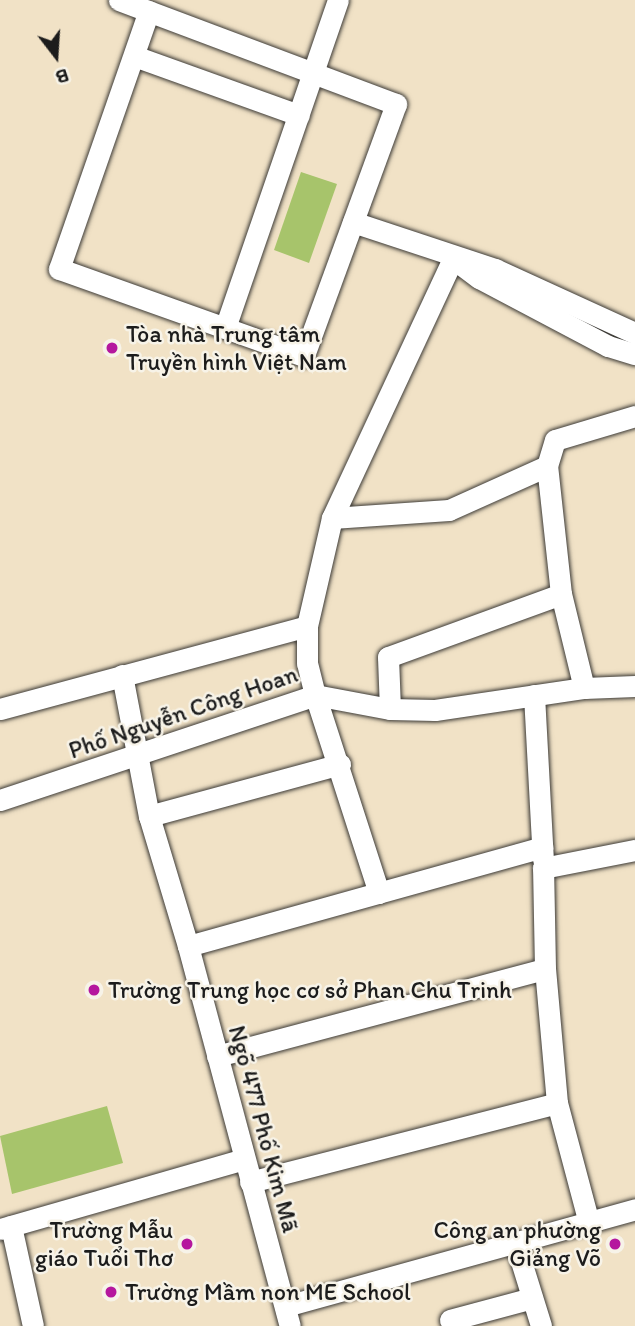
<!DOCTYPE html>
<meta charset="utf-8">
<style>
body{margin:0}
#map{position:relative;width:635px;height:1326px;overflow:hidden;background:#f1e2c6;font-family:Itim,sans-serif}
div>[style]{position:absolute}
.green>*{inset:0;background:#a7c46b}
.roads{filter:drop-shadow(0 0 2px #3c3a36) drop-shadow(0 0 2px #3c3a36)}
.minor>*{height:21px;margin:-10.5px;padding:0 10.5px;transform-origin:10.5px;border-radius:10.5px;background:#fff}
.dots>*{width:19px;height:19px;translate:-50% -50%;box-sizing:border-box;border:4px solid #f7f3e8;border-radius:50%}
span{translate:-50% -50%;white-space:nowrap;text-align:center;line-height:1.15;-webkit-text-stroke:5px #f7f3e8;paint-order:stroke}
.poi-label{font-size:24px;color:#1c1c1c}
.left{translate:0 -50%;text-align:left}
.right{translate:-100% -50%;text-align:right}
.street-label{font-size:24px;color:#1c1c1c}
.north{position:absolute;left:21px;top:21px;width:70px;height:70px;-webkit-text-stroke:5px #f7f3e8;paint-order:stroke;rotate:163deg;font-size:19px;font-weight:700;line-height:28px;text-align:center;color:#1c1c1c}
.north::after{content:'';display:block;margin:auto;width:24px;height:32px;background:#1c1c1c;clip-path:polygon(50% 0,100% 100%,50% 72%,0 100%)}
</style>
<div id="map">
<div class="green">
<div style="clip-path:polygon(301px 172px,337px 184px,309px 263px,274px 250px)"></div>
<div style="clip-path:polygon(107px 1106px,123px 1163px,12px 1194px,0 1136px)"></div>
</div>
<div class="roads">
<div class="minor">
<div style="left:119px;top:0;width:296px;rotate:20.6deg"></div>
<div style="left:396px;top:104px;width:268px;rotate:110.1deg"></div>
<div style="left:304px;top:356px;width:260px;rotate:-160.4deg"></div>
<div style="left:59px;top:269px;width:273px;rotate:-70.8deg"></div>
<div style="left:134px;top:56px;width:175px;rotate:19.7deg"></div>
<div style="left:353px;top:222px;width:150px;rotate:18.3deg"></div>
<div style="left:495px;top:269px;width:154px;rotate:24.6deg"></div>
<div style="left:463px;top:266px;width:20px;rotate:37deg"></div>
<div style="left:479px;top:278px;width:146px;rotate:27.8deg"></div>
<div style="left:608px;top:346px;width:28px;rotate:17deg"></div>
<div style="left:225px;top:328px;width:347px;rotate:-71deg"></div>
<div style="left:332px;top:518px;width:117px;rotate:-3.9deg"></div>
<div style="left:449px;top:510px;width:107px;rotate:-24.2deg"></div>
<div style="left:122px;top:675px;width:144px;rotate:79.2deg"></div>
<div style="left:149px;top:816px;width:136px;rotate:73.3deg"></div>
<div style="left:188px;top:946px;width:393px;rotate:75deg"></div>
<div style="left:584px;top:688px;width:97px;rotate:-103.7deg"></div>
<div style="left:561px;top:594px;width:129px;rotate:-96.2deg"></div>
<div style="left:547px;top:466px;width:27px;rotate:-73deg"></div>
<div style="left:555px;top:440px;width:84px;rotate:-16.7deg"></div>
<div style="left:534px;top:695px;width:164px;rotate:86.9deg"></div>
<div style="left:0;top:709px;width:318px;rotate:-15.1deg"></div>
<div style="left:390px;top:709px;width:52px;rotate:-92.2deg"></div>
<div style="left:388px;top:657px;width:184px;rotate:-20deg"></div>
<div style="left:0;top:800px;width:332px;rotate:-18.4deg"></div>
<div style="left:315px;top:695px;width:76px;rotate:10.6deg"></div>
<div style="left:390px;top:709px;width:45px;rotate:1.3deg"></div>
<div style="left:435px;top:710px;width:151px;rotate:-8.4deg"></div>
<div style="left:584px;top:688px;width:51px;rotate:-2.2deg"></div>
<div style="left:149px;top:816px;width:198px;rotate:-15.2deg"></div>
<div style="left:379px;top:893px;width:208px;rotate:-107.9deg"></div>
<div style="left:315px;top:695px;width:33px;rotate:-104deg"></div>
<div style="left:307px;top:663px;width:37px;rotate:-90deg"></div>
<div style="left:307px;top:626px;width:111px;rotate:-77deg"></div>
<div style="left:332px;top:518px;width:287px;rotate:-65deg"></div>
<div style="left:188px;top:946px;width:368px;rotate:-15.6deg"></div>
<div style="left:217px;top:1056px;width:339px;rotate:-14.9deg"></div>
<div style="left:250px;top:1182px;width:317px;rotate:-14.4deg"></div>
<div style="left:589px;top:1223px;width:124px;rotate:-104.9deg"></div>
<div style="left:557px;top:1103px;width:135px;rotate:-95.1deg"></div>
<div style="left:545px;top:969px;width:101px;rotate:-91.1deg"></div>
<div style="left:543px;top:868px;width:94px;rotate:-11.1deg"></div>
<div style="left:11px;top:1226px;width:102px;rotate:77.6deg"></div>
<div style="left:0;top:1229px;width:254px;rotate:-16deg"></div>
<div style="left:516px;top:1245px;width:85px;rotate:72.8deg"></div>
<div style="left:286px;top:1306px;width:362px;rotate:-15.5deg"></div>
<div style="left:450px;top:1320px;width:85px;rotate:-15deg"></div>
</div>
</div>
<div class="dots">
<div style="left:112px;top:348px;background:#b5179e"></div>
<div style="left:94px;top:990px;background:#b5179e"></div>
<div style="left:187px;top:1244px;background:#b5179e"></div>
<div style="left:615px;top:1244px;background:#b5179e"></div>
<div style="left:111px;top:1292px;background:#b5179e"></div>
</div>
<div class="poi-label">
<span class="left" style="left:126px;top:348px">Tòa nhà Trung tâm<br>Truyền hình Việt Nam</span>
<span class="left" style="left:108px;top:990px">Trường Trung học cơ sở Phan Chu Trinh</span>
<span class="right" style="left:173px;top:1244px">Trường Mẫu<br>giáo Tuổi Thơ</span>
<span class="right" style="left:601px;top:1244px">Công an phường<br>Giảng Võ</span>
<span class="left" style="left:125px;top:1292px">Trường Mầm non ME School</span>
</div>
<div class="street-label">
<span style="left:183px;top:712px;rotate:-19deg">Phố Nguyễn Công Hoan</span>
<span style="left:264px;top:1129px;rotate:75deg">Ngõ 477 Phố Kim Mã</span>
</div>
<div class="north">B</div>
</div>
